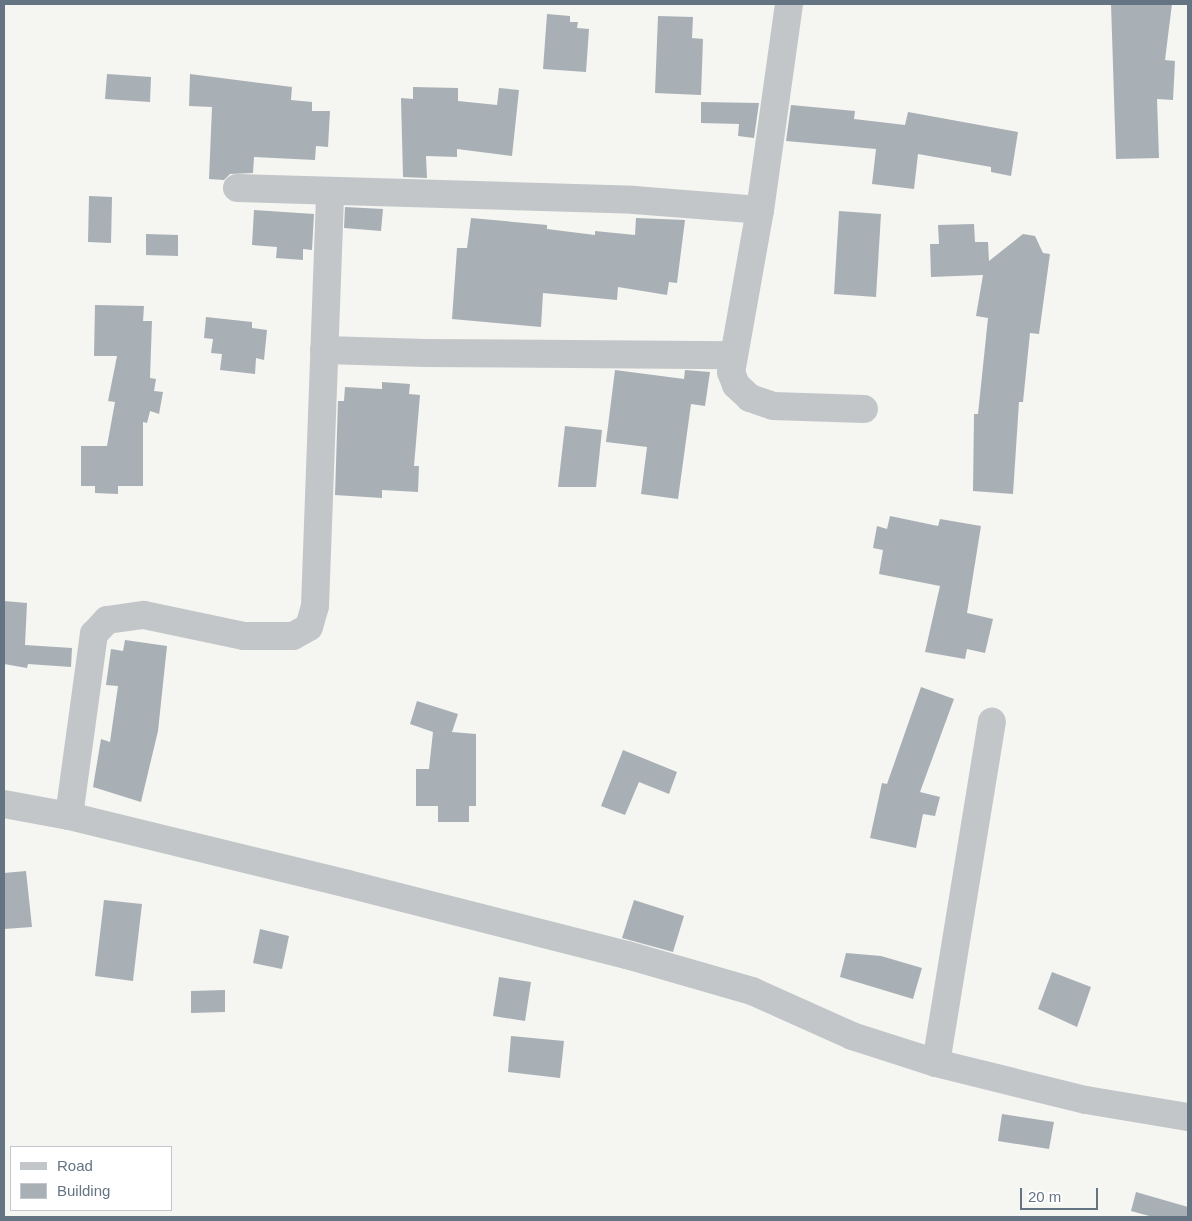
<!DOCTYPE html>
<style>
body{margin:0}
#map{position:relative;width:1192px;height:1221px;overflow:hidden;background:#f5f5f1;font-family:Arial,sans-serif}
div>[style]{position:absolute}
.building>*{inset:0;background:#a8b0b6}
.minor>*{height:28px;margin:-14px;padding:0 14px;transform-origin:14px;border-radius:14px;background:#c2c6c9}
span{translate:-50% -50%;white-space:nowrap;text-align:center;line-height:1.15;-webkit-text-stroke:5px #fff;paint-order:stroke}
.frame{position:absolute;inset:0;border:5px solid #647483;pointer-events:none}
.legend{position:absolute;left:10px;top:1146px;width:162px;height:65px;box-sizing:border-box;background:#fff;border:1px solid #c1c7cd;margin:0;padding:6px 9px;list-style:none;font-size:15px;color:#647483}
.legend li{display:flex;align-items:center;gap:10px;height:25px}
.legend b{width:25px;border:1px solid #c1c7cd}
.scale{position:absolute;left:1020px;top:1188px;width:78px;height:22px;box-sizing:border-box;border:2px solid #647483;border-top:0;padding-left:6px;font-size:15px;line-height:18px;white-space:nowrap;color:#647483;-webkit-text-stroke:4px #fff;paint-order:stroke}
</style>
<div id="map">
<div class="building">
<div style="clip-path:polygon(1111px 4px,1172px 4px,1165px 60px,1175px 61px,1173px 100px,1157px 99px,1159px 158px,1116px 159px)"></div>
<div style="clip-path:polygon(547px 14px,570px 16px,570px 22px,578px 22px,577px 28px,589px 29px,586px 72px,543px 69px)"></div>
<div style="clip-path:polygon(658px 16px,693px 17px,692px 38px,703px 39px,701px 95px,655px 93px)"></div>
<div style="clip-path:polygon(107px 74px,151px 77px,150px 102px,105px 99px)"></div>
<div style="clip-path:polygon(190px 74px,292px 87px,291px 100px,312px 102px,312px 111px,330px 111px,328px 147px,316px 146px,315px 160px,254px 157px,253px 173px,230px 174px,224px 180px,209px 179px,212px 107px,189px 106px)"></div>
<div style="clip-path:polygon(413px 87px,458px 88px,458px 101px,497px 105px,499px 88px,519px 90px,512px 156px,457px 149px,457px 157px,426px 156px,427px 178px,403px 177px,401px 98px,413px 99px)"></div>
<div style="clip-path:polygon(701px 102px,759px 103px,754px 138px,738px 136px,739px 124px,701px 123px)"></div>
<div style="clip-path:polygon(791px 105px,855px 111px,854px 119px,905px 125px,908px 112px,1018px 132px,1011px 176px,991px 172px,991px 167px,918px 154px,914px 189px,872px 184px,876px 149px,786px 141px)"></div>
<div style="clip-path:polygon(89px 196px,112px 197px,111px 243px,88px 242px)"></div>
<div style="clip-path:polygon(345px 207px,383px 209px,381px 231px,344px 228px)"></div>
<div style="clip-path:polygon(254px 210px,314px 214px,312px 250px,303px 249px,303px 260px,276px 258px,277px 247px,252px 245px)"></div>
<div style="clip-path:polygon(839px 211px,881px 214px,876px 297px,834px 294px)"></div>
<div style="clip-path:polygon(471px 218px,547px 225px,547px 229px,595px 235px,595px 231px,635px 235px,636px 218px,685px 220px,677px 283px,669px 282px,667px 295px,618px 287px,617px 300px,543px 293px,541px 327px,452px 319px,457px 248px,467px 248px)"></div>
<div style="clip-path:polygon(974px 224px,975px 242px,988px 242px,989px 261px,1023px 234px,1035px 236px,1043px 253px,1050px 254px,1039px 334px,1030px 333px,1023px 402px,1019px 402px,1013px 494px,973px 491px,974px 414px,978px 414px,988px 318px,976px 316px,983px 275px,931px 277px,930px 244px,939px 244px,938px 225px)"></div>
<div style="clip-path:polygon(146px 234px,178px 235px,178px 256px,146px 255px)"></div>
<div style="clip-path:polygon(95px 305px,144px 306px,143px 321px,152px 321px,150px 378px,156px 379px,154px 391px,163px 392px,159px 414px,150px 411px,147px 423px,143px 422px,143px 486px,118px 486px,118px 494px,95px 493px,95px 486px,81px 486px,81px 446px,107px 446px,115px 402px,108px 401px,117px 356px,94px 356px)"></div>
<div style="clip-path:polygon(206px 317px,252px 322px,252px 328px,267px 330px,264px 360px,256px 358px,255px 374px,220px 370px,222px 354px,211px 353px,213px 339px,204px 338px)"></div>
<div style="clip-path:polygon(615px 370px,684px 379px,685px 370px,710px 372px,705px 406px,691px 404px,678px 499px,641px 494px,647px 447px,606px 442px)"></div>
<div style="clip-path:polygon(382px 382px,410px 384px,409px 394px,420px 395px,414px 466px,419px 466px,418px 492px,382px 490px,382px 498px,335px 495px,338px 401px,344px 401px,345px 387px,382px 389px)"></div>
<div style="clip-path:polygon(565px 426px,602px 430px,596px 487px,558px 487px)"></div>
<div style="clip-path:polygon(890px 516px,938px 526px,940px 519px,981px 526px,967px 613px,993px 619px,985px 653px,967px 649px,965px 659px,925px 652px,940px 586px,879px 574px,883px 550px,873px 548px,877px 526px,887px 529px)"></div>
<div style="clip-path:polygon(4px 601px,27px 603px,25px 645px,72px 648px,71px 667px,28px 664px,27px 668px,4px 664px)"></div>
<div style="clip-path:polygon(125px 640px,167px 646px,158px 731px,141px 802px,93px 787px,101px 739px,110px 742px,118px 686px,106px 685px,111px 649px,123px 651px)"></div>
<div style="clip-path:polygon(921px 687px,954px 699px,920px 792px,940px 797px,935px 816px,923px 814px,916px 848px,870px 838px,882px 783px,887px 784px)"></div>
<div style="clip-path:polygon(417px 701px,458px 714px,452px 732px,476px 734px,476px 806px,469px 806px,469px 822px,438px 822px,438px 806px,416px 806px,416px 769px,429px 769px,433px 732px,410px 724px)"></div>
<div style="clip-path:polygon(623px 750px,677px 772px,669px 794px,639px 782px,625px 815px,601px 806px)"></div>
<div style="clip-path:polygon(26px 871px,32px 927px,4px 929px,4px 873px)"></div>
<div style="clip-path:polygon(104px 900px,142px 904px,133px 981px,95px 976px)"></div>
<div style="clip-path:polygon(634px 900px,684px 916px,673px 952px,622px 938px)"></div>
<div style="clip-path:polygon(260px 929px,289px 936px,282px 969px,253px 963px)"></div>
<div style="clip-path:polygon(846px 953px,881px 956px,922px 968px,913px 999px,840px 977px)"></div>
<div style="clip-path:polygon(1052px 972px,1091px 987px,1077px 1027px,1038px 1009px)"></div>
<div style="clip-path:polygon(499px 977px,531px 982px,525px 1021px,493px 1016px)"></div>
<div style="clip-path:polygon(225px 990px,225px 1012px,191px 1013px,191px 991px)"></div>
<div style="clip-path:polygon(511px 1036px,564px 1041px,560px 1078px,508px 1072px)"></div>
<div style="clip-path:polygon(1002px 1114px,1054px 1122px,1049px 1149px,998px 1141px)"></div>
<div style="clip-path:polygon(1136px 1192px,1188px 1207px,1188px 1217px,1153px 1217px,1131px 1211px)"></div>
</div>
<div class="minor">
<div style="left:789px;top:4px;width:208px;rotate:98deg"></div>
<div style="left:760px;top:210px;width:165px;rotate:100.1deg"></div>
<div style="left:731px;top:372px;width:14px;rotate:69deg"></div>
<div style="left:736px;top:385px;width:19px;rotate:43deg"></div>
<div style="left:750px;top:398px;width:24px;rotate:19deg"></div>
<div style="left:773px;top:406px;width:91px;rotate:1.9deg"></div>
<div style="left:237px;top:188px;width:397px;rotate:1.7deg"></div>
<div style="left:634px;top:200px;width:126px;rotate:4.5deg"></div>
<div style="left:324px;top:350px;width:102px;rotate:1.7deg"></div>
<div style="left:426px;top:353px;width:306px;rotate:0.4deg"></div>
<div style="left:4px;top:804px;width:66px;rotate:10.5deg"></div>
<div style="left:69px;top:816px;width:287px;rotate:13.7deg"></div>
<div style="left:348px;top:884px;width:288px;rotate:14.3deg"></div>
<div style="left:627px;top:955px;width:130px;rotate:16.1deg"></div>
<div style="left:752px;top:991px;width:110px;rotate:24.2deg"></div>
<div style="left:852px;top:1036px;width:88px;rotate:17.8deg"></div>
<div style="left:936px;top:1063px;width:154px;rotate:13.9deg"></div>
<div style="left:1086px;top:1100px;width:103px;rotate:9.5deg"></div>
<div style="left:69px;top:816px;width:184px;rotate:-82.2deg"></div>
<div style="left:94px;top:634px;width:19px;rotate:-47deg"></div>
<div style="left:107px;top:620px;width:37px;rotate:-8deg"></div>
<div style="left:144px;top:615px;width:102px;rotate:11.9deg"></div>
<div style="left:244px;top:636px;width:49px"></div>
<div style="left:293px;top:636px;width:18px;rotate:-29deg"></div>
<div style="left:309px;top:627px;width:22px;rotate:-74deg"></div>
<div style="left:315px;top:606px;width:415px;rotate:-87.9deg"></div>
<div style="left:936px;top:1063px;width:346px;rotate:-80.7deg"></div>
</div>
<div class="frame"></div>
<ul class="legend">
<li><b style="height:6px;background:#c2c6c9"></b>Road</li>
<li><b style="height:14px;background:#a8b0b6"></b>Building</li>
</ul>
<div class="scale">20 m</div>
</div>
